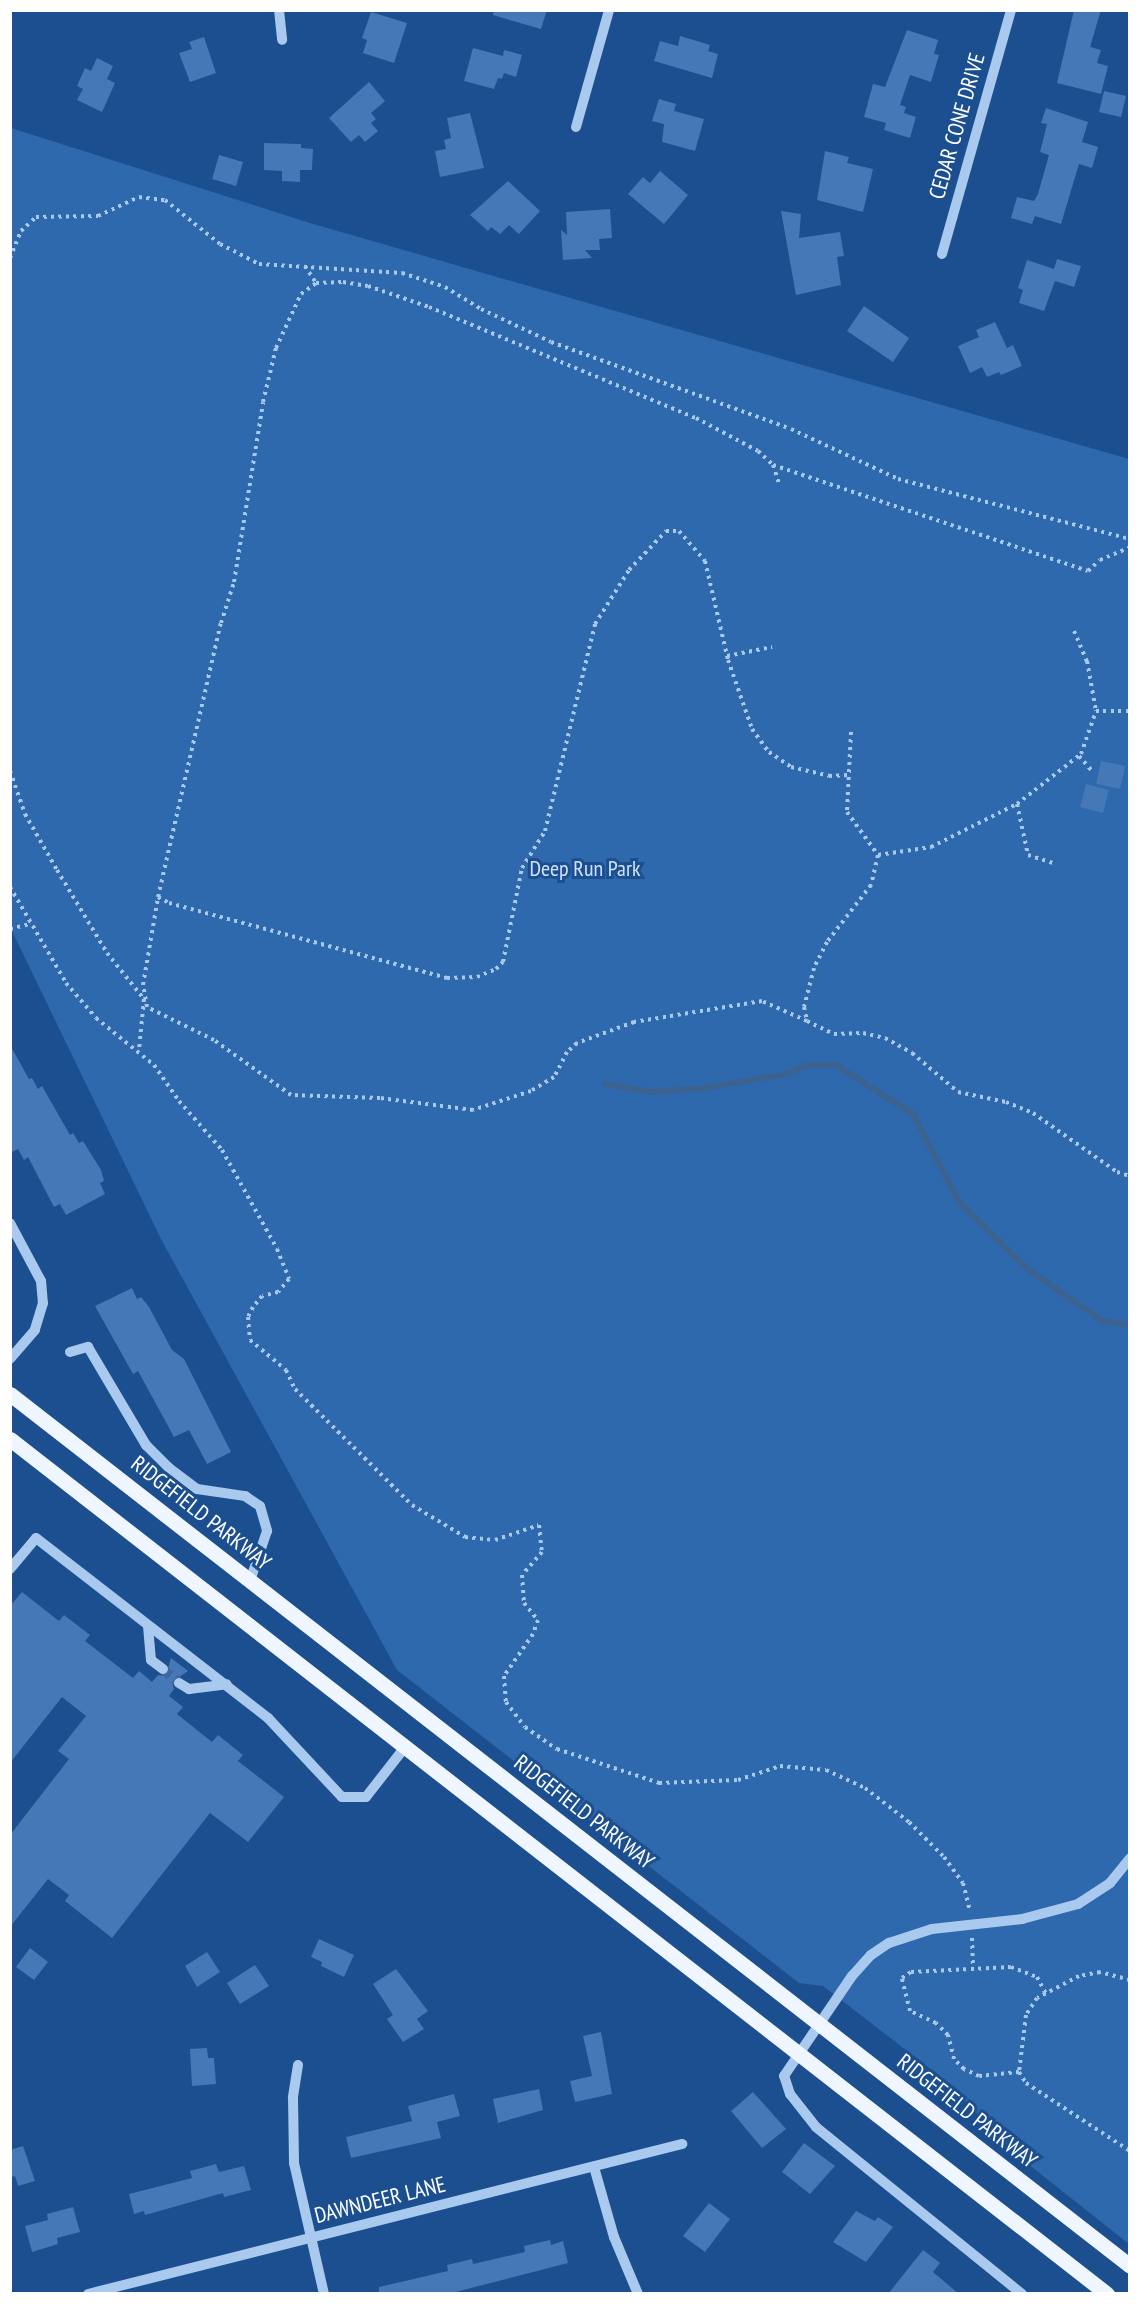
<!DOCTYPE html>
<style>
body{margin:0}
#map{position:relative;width:1140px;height:2304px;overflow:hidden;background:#1b4f8f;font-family:"PT Sans Narrow",sans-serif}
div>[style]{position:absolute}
.green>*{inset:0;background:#2e69ad}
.stream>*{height:6px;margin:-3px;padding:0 3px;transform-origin:3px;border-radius:3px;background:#3c6290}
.building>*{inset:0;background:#4478b7}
.minor-tunnel>*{height:10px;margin-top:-5px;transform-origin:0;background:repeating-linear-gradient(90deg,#3d69a0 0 10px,transparent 0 15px)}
.path>*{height:4px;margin-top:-2px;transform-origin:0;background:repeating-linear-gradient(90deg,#a9c9ee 0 3px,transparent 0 7.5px)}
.minor>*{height:10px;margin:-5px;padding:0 5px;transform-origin:5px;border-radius:5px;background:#a9c9ee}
.major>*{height:15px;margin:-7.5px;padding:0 7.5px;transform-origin:7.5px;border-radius:7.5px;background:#f0f6ff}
span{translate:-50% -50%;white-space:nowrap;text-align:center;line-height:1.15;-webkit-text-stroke:6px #1b4f8f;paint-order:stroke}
.street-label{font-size:22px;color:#fff}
.park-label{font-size:22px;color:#cfe3fa}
.frame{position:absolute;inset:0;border:12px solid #fff;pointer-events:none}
</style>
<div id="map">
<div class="green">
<div style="clip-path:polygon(11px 128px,310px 223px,1129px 459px,1129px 2244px,1014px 2153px,946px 2081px,823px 1986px,799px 1983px,397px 1670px,161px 1239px,11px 929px)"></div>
</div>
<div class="stream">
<div style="left:605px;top:1084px;width:48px;rotate:9.7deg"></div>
<div style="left:652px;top:1092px;width:54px;rotate:-4.2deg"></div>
<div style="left:706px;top:1088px;width:81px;rotate:-9.9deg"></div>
<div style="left:786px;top:1074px;width:23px;rotate:-23deg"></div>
<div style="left:807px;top:1065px;width:29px"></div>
<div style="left:836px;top:1065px;width:91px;rotate:32.5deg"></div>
<div style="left:913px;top:1114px;width:99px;rotate:62.4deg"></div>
<div style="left:959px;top:1202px;width:98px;rotate:44.2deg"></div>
<div style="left:1029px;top:1270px;width:89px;rotate:34.9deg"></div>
<div style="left:1102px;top:1321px;width:28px;rotate:8deg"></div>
</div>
<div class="building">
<div style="clip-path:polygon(494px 10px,547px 10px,541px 29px,493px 15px)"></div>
<div style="clip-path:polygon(1074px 10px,1101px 10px,1090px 47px,1101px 50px,1097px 63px,1108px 66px,1101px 94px,1057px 83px)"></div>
<div style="clip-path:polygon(371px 12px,407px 23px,394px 63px,363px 53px,367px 40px,362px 38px)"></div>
<div style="clip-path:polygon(907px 30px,938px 40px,934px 54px,939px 55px,931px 82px,910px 75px,900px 105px,906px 107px,904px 113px,916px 117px,910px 138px,884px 130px,886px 123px,864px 117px,873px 84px,885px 87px)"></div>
<div style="clip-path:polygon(680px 36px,710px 45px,708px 51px,718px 54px,712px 78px,654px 61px,660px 41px,678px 46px)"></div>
<div style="clip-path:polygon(204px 37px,216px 73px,190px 82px,179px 53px,192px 49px,189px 42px)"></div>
<div style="clip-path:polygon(473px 48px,503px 56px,504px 50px,522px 55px,516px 77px,504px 73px,502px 79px,498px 78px,494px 89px,464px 81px)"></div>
<div style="clip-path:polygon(97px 58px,113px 66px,107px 79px,115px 83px,102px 112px,77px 100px,83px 89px,77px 86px,85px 68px,91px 71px)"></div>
<div style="clip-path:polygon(369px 82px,385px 101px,371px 113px,376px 119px,371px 123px,378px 131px,365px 142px,359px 135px,351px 142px,329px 118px)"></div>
<div style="clip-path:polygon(1104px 91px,1126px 96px,1121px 117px,1099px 112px)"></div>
<div style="clip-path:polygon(659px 99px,676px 104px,674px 111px,704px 119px,695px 151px,662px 142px,664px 124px,652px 121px)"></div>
<div style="clip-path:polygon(1046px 108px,1088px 122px,1082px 142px,1098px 147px,1092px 168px,1079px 164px,1061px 224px,1035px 216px,1032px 224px,1011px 218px,1017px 197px,1034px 201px,1038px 194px,1049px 155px,1040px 152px,1047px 124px,1041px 123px)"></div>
<div style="clip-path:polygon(470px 113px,484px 168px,440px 177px,435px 151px,446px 149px,444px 140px,451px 138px,447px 118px)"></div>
<div style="clip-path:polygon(264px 143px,301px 144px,301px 148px,313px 149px,312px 170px,300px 170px,300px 182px,282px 181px,282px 171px,264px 170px)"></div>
<div style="clip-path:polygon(825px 151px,849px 157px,847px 163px,873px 169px,863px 212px,817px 200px)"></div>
<div style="clip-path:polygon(219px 155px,243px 162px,236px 186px,212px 179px)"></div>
<div style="clip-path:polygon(660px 171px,688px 195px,664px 224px,628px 194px,643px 177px,650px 183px)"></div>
<div style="clip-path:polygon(508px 181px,540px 211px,519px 234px,509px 225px,500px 234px,491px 227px,488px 231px,470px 215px)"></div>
<div style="clip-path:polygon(610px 209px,612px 238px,599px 239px,600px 250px,585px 250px,592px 258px,563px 260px,561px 230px,567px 235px,566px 212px)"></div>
<div style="clip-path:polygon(781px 211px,801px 214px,799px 238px,840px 232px,844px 256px,837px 257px,841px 285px,796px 295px)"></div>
<div style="clip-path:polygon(1057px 259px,1081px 266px,1074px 287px,1055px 281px,1044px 311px,1019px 303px,1023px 290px,1018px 288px,1027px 260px,1054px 269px)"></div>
<div style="clip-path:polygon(864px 306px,909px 338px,893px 362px,847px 331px)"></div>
<div style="clip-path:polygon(995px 322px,1007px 348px,1013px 345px,1022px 366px,1001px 375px,999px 372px,987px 377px,982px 367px,970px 373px,958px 346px,979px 337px,976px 330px)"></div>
<div style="clip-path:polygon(1101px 761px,1125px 766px,1120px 789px,1096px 784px)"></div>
<div style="clip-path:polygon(1086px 784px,1109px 790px,1103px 813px,1080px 807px)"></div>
<div style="clip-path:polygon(10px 1045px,29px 1079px,32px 1078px,38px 1089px,42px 1086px,70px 1135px,73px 1133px,79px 1143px,83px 1141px,101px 1170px,104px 1181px,100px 1183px,105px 1194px,66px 1215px,60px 1204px,54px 1207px,28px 1157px,24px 1160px,18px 1149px,10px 1153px)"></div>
<div style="clip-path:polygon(132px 1288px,137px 1299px,141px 1297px,149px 1307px,172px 1350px,184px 1359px,231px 1452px,207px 1464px,189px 1430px,174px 1437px,138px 1371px,133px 1374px,95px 1306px)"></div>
<div style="clip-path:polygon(22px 1592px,59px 1621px,64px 1615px,90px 1635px,85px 1641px,133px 1678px,139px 1671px,152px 1682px,158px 1675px,166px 1676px,171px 1658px,188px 1671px,172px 1682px,174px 1689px,169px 1696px,183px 1707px,177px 1714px,212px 1742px,218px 1735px,243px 1755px,238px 1761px,284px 1797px,248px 1842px,210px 1813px,112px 1938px,65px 1901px,69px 1895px,48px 1879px,10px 1927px,10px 1835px,69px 1759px,58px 1751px,86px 1716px,62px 1697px,10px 1763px,10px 1606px)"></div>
<div style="clip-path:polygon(319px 1939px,354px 1955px,344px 1977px,321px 1966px,322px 1962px,311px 1957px)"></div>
<div style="clip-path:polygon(30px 1948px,48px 1962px,34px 1980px,16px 1967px)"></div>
<div style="clip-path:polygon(207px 1952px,220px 1972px,197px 1987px,185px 1966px)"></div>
<div style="clip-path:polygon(255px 1965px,269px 1986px,240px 2004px,227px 1983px)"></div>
<div style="clip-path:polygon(396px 1969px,428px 2011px,417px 2019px,424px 2029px,403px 2042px,387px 2019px,393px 2015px,373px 1984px)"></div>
<div style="clip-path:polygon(601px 2032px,612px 2094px,575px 2102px,570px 2081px,592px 2076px,583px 2036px)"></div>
<div style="clip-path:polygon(207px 2048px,208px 2058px,214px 2058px,216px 2084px,192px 2086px,190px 2049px)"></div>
<div style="clip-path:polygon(539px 2089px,543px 2110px,498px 2123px,493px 2099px)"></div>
<div style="clip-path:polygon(753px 2092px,786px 2129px,762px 2148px,731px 2111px)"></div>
<div style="clip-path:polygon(454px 2094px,460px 2116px,437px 2122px,441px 2138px,351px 2158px,346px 2137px,412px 2121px,408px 2106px)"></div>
<div style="clip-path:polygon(804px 2143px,835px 2166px,810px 2194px,782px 2172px)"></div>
<div style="clip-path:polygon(23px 2146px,35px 2181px,18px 2186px,15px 2176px,10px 2178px,10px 2150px)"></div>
<div style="clip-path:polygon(216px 2164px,219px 2172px,244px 2166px,251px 2190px,224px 2197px,223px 2193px,145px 2215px,144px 2211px,134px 2214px,129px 2194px,192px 2178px,190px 2171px)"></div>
<div style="clip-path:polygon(709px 2203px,730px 2219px,705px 2252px,683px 2236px)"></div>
<div style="clip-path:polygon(73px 2207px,80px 2232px,57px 2238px,58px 2244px,32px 2252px,25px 2226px,48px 2220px,47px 2214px)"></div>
<div style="clip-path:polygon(856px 2211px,875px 2221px,878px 2217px,893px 2227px,866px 2262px,833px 2242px)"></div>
<div style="clip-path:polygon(550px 2240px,551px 2245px,563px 2241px,568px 2263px,448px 2294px,379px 2294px,379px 2287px,448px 2271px,447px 2265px,472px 2259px,473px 2264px,525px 2252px,524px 2246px)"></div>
<div style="clip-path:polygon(923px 2250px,940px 2263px,933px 2272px,959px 2294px,888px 2294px)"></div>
</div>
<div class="minor-tunnel">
<div style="left:163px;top:1669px;width:21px;rotate:41deg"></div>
</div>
<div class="path">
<div style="left:10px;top:258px;width:29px;rotate:-68deg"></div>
<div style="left:21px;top:231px;width:21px;rotate:-43deg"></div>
<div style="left:36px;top:217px;width:62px;rotate:-0.9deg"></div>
<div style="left:98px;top:216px;width:45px;rotate:-24.9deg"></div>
<div style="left:139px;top:197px;width:26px;rotate:7deg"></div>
<div style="left:165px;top:200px;width:70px;rotate:38.7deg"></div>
<div style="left:220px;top:244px;width:44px;rotate:27.1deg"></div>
<div style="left:259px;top:264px;width:143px;rotate:3.6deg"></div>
<div style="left:402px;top:273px;width:45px;rotate:18deg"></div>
<div style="left:445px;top:287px;width:42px;rotate:31.4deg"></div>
<div style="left:481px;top:309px;width:77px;rotate:25.2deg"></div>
<div style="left:551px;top:342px;width:255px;rotate:19.9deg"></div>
<div style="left:791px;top:429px;width:118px;rotate:25deg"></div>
<div style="left:898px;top:479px;width:240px;rotate:14.5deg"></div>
<div style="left:305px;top:266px;width:20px;rotate:57deg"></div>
<div style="left:773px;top:465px;width:22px;rotate:72deg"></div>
<div style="left:1074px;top:631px;width:33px;rotate:67deg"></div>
<div style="left:1087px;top:661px;width:51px;rotate:79.8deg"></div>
<div style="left:727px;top:656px;width:46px;rotate:-11.3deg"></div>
<div style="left:851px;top:732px;width:80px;rotate:92.9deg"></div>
<div style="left:847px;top:812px;width:53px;rotate:54.2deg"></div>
<div style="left:878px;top:855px;width:31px;rotate:103deg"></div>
<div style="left:871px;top:885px;width:72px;rotate:127.7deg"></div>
<div style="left:827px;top:942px;width:29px;rotate:117deg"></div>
<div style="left:814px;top:968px;width:40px;rotate:104.4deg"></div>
<div style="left:804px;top:1007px;width:14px;rotate:78deg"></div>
<div style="left:807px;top:1021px;width:30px;rotate:26deg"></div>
<div style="left:834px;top:1034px;width:29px;rotate:-2deg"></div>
<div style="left:863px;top:1033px;width:23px;rotate:13deg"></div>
<div style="left:885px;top:1038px;width:31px;rotate:29deg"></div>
<div style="left:912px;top:1053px;width:60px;rotate:40.3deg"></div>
<div style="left:958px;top:1092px;width:49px;rotate:11.8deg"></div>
<div style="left:1006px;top:1102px;width:29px;rotate:22deg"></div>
<div style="left:1033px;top:1113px;width:103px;rotate:35.1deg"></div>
<div style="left:1117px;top:1172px;width:14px;rotate:17deg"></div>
<div style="left:1079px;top:756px;width:21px;rotate:49deg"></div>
<div style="left:10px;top:771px;width:46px;rotate:70.8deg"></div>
<div style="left:25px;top:814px;width:64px;rotate:60.3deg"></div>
<div style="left:57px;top:870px;width:97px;rotate:58.9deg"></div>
<div style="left:107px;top:953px;width:59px;rotate:51.2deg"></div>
<div style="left:144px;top:999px;width:51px;rotate:95.6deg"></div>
<div style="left:1017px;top:804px;width:52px;rotate:77.8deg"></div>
<div style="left:1028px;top:855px;width:29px;rotate:18deg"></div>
<div style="left:878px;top:855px;width:54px;rotate:-8.6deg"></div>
<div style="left:931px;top:847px;width:96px;rotate:-26.6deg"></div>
<div style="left:1017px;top:804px;width:81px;rotate:-38deg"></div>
<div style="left:1081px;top:754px;width:46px;rotate:-70.8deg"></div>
<div style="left:1096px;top:711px;width:34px"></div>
<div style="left:10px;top:887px;width:111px;rotate:59.7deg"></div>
<div style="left:66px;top:983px;width:46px;rotate:49.4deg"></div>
<div style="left:96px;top:1018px;width:75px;rotate:39deg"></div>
<div style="left:154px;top:1065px;width:44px;rotate:55.2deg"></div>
<div style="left:179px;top:1101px;width:65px;rotate:48.7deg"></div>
<div style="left:222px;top:1150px;width:113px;rotate:60.9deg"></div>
<div style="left:277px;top:1249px;width:32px;rotate:68deg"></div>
<div style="left:289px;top:1279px;width:17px;rotate:130deg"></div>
<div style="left:278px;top:1292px;width:16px;rotate:166deg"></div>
<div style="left:262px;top:1296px;width:14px;rotate:129deg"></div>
<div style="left:253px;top:1307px;width:11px;rotate:117deg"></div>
<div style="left:248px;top:1317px;width:23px;rotate:85deg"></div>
<div style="left:250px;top:1340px;width:47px;rotate:39.8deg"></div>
<div style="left:286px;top:1370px;width:21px;rotate:65deg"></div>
<div style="left:295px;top:1389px;width:165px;rotate:44.8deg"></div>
<div style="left:412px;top:1505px;width:62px;rotate:31.1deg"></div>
<div style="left:465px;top:1537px;width:30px;rotate:6deg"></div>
<div style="left:495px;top:1540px;width:46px;rotate:-18.8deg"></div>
<div style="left:539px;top:1525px;width:27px;rotate:84deg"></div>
<div style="left:542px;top:1552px;width:30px;rotate:131deg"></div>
<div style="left:522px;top:1575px;width:28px;rotate:86deg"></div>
<div style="left:524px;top:1603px;width:22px;rotate:51deg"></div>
<div style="left:538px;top:1620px;width:15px;rotate:110deg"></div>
<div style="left:533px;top:1634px;width:51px;rotate:124.6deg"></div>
<div style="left:504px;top:1676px;width:26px;rotate:86deg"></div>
<div style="left:506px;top:1702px;width:31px;rotate:53deg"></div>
<div style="left:525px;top:1727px;width:39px;rotate:35deg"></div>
<div style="left:557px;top:1749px;width:108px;rotate:18.4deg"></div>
<div style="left:659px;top:1783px;width:79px;rotate:-2.2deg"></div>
<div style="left:738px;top:1780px;width:44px;rotate:-18.4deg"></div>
<div style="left:780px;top:1766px;width:46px;rotate:5deg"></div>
<div style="left:826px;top:1770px;width:43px;rotate:24.8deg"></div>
<div style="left:865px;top:1788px;width:56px;rotate:37.7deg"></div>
<div style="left:909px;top:1822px;width:49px;rotate:45deg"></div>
<div style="left:944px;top:1857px;width:32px;rotate:54deg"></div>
<div style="left:963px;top:1883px;width:30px;rotate:76deg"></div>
<div style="left:158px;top:897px;width:13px;rotate:29deg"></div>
<div style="left:169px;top:903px;width:288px;rotate:15.1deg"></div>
<div style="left:447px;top:978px;width:30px;rotate:-2deg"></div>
<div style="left:477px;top:977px;width:21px;rotate:-23deg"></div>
<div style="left:496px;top:969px;width:10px;rotate:-45deg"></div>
<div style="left:503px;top:962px;width:96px;rotate:-78.6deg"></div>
<div style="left:522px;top:868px;width:44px;rotate:-58.1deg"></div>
<div style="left:545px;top:831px;width:213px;rotate:-76.4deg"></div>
<div style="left:595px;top:624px;width:64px;rotate:-57.8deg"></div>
<div style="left:629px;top:570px;width:54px;rotate:-46.5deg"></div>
<div style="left:666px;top:531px;width:13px"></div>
<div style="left:679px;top:531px;width:40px;rotate:49deg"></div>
<div style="left:705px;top:561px;width:102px;rotate:76.9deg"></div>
<div style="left:728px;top:660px;width:73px;rotate:70.8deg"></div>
<div style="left:752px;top:729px;width:29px;rotate:54deg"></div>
<div style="left:769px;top:752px;width:27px;rotate:34deg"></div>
<div style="left:791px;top:767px;width:39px;rotate:13deg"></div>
<div style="left:829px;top:776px;width:20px;rotate:-3deg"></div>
<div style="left:10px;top:929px;width:21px;rotate:-14deg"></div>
<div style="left:807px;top:1021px;width:49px;rotate:-156deg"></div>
<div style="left:762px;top:1001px;width:130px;rotate:170.7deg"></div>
<div style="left:634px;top:1022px;width:61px;rotate:159.8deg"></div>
<div style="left:577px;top:1043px;width:13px;rotate:138deg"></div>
<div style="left:567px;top:1052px;width:28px;rotate:117deg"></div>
<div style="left:554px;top:1077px;width:27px;rotate:149deg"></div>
<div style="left:531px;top:1091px;width:61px;rotate:161.9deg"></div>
<div style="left:473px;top:1110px;width:94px;rotate:-172.6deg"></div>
<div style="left:380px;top:1098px;width:89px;rotate:-178.1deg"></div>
<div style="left:291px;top:1095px;width:95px;rotate:-144.5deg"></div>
<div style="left:214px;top:1040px;width:75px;rotate:-153.8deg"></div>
<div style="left:147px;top:1007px;width:22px;rotate:-100deg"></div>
<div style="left:143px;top:985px;width:89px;rotate:-80.3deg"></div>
<div style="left:158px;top:897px;width:281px;rotate:-77.1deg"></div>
<div style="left:221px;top:623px;width:43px;rotate:-72.4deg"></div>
<div style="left:234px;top:582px;width:182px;rotate:-80.8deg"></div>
<div style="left:263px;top:402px;width:56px;rotate:-76.5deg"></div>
<div style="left:276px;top:348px;width:60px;rotate:-65.2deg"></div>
<div style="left:301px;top:294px;width:19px;rotate:-36deg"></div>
<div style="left:316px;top:283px;width:27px;rotate:-2deg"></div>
<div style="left:343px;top:282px;width:25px;rotate:9deg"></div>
<div style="left:368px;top:286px;width:65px;rotate:19deg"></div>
<div style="left:429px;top:307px;width:289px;rotate:22.6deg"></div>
<div style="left:696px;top:418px;width:70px;rotate:28deg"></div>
<div style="left:758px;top:451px;width:21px;rotate:43deg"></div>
<div style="left:773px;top:465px;width:332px;rotate:18.6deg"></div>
<div style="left:1088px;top:571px;width:16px;rotate:-43deg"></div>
<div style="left:1100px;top:560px;width:33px;rotate:-23deg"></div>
<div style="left:972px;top:1938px;width:29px;rotate:88deg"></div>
<div style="left:1130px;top:1980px;width:31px;rotate:-165deg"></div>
<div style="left:1100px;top:1972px;width:21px;rotate:169deg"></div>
<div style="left:1079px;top:1976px;width:47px;rotate:152.4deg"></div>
<div style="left:1037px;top:1998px;width:20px;rotate:123deg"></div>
<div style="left:1026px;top:2015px;width:57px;rotate:97deg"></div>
<div style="left:1019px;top:2072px;width:13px;rotate:58deg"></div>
<div style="left:1026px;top:2083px;width:124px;rotate:33.2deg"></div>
<div style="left:1019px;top:2072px;width:40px;rotate:174.3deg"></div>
<div style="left:979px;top:2076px;width:17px;rotate:-155deg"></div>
<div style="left:964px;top:2069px;width:14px;rotate:-135deg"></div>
<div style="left:954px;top:2059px;width:25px;rotate:-104deg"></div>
<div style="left:948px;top:2035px;width:17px;rotate:-135deg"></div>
<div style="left:936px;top:2023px;width:29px;rotate:-155deg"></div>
<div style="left:910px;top:2011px;width:34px;rotate:-104deg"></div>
<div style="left:902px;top:1978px;width:11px;rotate:-34deg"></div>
<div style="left:911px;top:1972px;width:100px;rotate:-2.9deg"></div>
<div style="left:1011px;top:1967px;width:28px;rotate:21deg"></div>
<div style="left:1037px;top:1977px;width:19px;rotate:62deg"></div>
</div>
<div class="minor">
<div style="left:279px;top:10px;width:30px;rotate:84deg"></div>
<div style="left:576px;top:127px;width:122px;rotate:-74.2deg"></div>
<div style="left:942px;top:254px;width:254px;rotate:-74.2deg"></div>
<div style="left:10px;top:1223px;width:66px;rotate:61.9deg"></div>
<div style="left:41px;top:1281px;width:22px;rotate:85deg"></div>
<div style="left:43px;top:1303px;width:28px;rotate:107deg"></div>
<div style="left:35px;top:1330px;width:38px;rotate:131deg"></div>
<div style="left:70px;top:1352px;width:19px;rotate:-16deg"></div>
<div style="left:88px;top:1347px;width:114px;rotate:59.4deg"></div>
<div style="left:146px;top:1445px;width:33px;rotate:45deg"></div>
<div style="left:169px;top:1468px;width:35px;rotate:37deg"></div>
<div style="left:197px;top:1489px;width:49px;rotate:8.3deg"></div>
<div style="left:245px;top:1496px;width:18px;rotate:34deg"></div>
<div style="left:260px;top:1506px;width:26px;rotate:74deg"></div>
<div style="left:267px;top:1531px;width:53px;rotate:108.8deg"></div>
<div style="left:10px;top:1569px;width:40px;rotate:-50deg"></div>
<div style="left:36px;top:1538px;width:294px;rotate:37.8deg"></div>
<div style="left:268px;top:1718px;width:108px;rotate:46.9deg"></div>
<div style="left:342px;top:1797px;width:24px"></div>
<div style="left:366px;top:1797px;width:63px;rotate:-52deg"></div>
<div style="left:148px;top:1626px;width:34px;rotate:85deg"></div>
<div style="left:151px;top:1660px;width:15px;rotate:37deg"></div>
<div style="left:179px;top:1683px;width:12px;rotate:31deg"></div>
<div style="left:189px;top:1689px;width:38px;rotate:-7deg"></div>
<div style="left:298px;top:2065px;width:33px;rotate:99deg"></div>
<div style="left:293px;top:2098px;width:65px;rotate:89.1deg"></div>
<div style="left:294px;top:2163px;width:134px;rotate:77.1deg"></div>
<div style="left:594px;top:2167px;width:73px;rotate:74.1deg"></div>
<div style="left:614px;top:2237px;width:62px;rotate:67.2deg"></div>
<div style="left:88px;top:2294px;width:613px;rotate:-14.17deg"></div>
<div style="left:1022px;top:2294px;width:265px;rotate:-141deg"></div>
<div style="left:816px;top:2127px;width:42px;rotate:-128.2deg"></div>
<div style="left:790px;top:2094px;width:19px;rotate:-108deg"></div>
<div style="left:784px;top:2076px;width:121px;rotate:-55.8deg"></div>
<div style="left:852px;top:1976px;width:28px;rotate:-48deg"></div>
<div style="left:871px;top:1955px;width:22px;rotate:-34deg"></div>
<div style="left:889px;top:1943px;width:45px;rotate:-18deg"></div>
<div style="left:932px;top:1929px;width:91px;rotate:-6.3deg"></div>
<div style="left:1022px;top:1919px;width:58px;rotate:-15deg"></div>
<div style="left:1078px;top:1904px;width:38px;rotate:-33deg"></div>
<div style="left:1110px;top:1883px;width:32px;rotate:-51deg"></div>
</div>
<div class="major">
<div style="left:10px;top:1394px;width:1419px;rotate:37.9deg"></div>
<div style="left:10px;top:1439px;width:1391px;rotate:37.93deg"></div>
</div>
<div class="street-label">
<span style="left:957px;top:126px;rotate:-74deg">CEDAR CONE DRIVE</span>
<span style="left:201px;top:1513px;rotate:38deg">RIDGEFIELD PARKWAY</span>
<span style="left:584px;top:1812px;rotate:38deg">RIDGEFIELD PARKWAY</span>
<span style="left:967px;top:2111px;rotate:38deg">RIDGEFIELD PARKWAY</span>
<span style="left:380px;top:2200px;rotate:-14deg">DAWNDEER LANE</span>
</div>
<div class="park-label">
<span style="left:585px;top:869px">Deep Run Park</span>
</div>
<div class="frame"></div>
</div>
